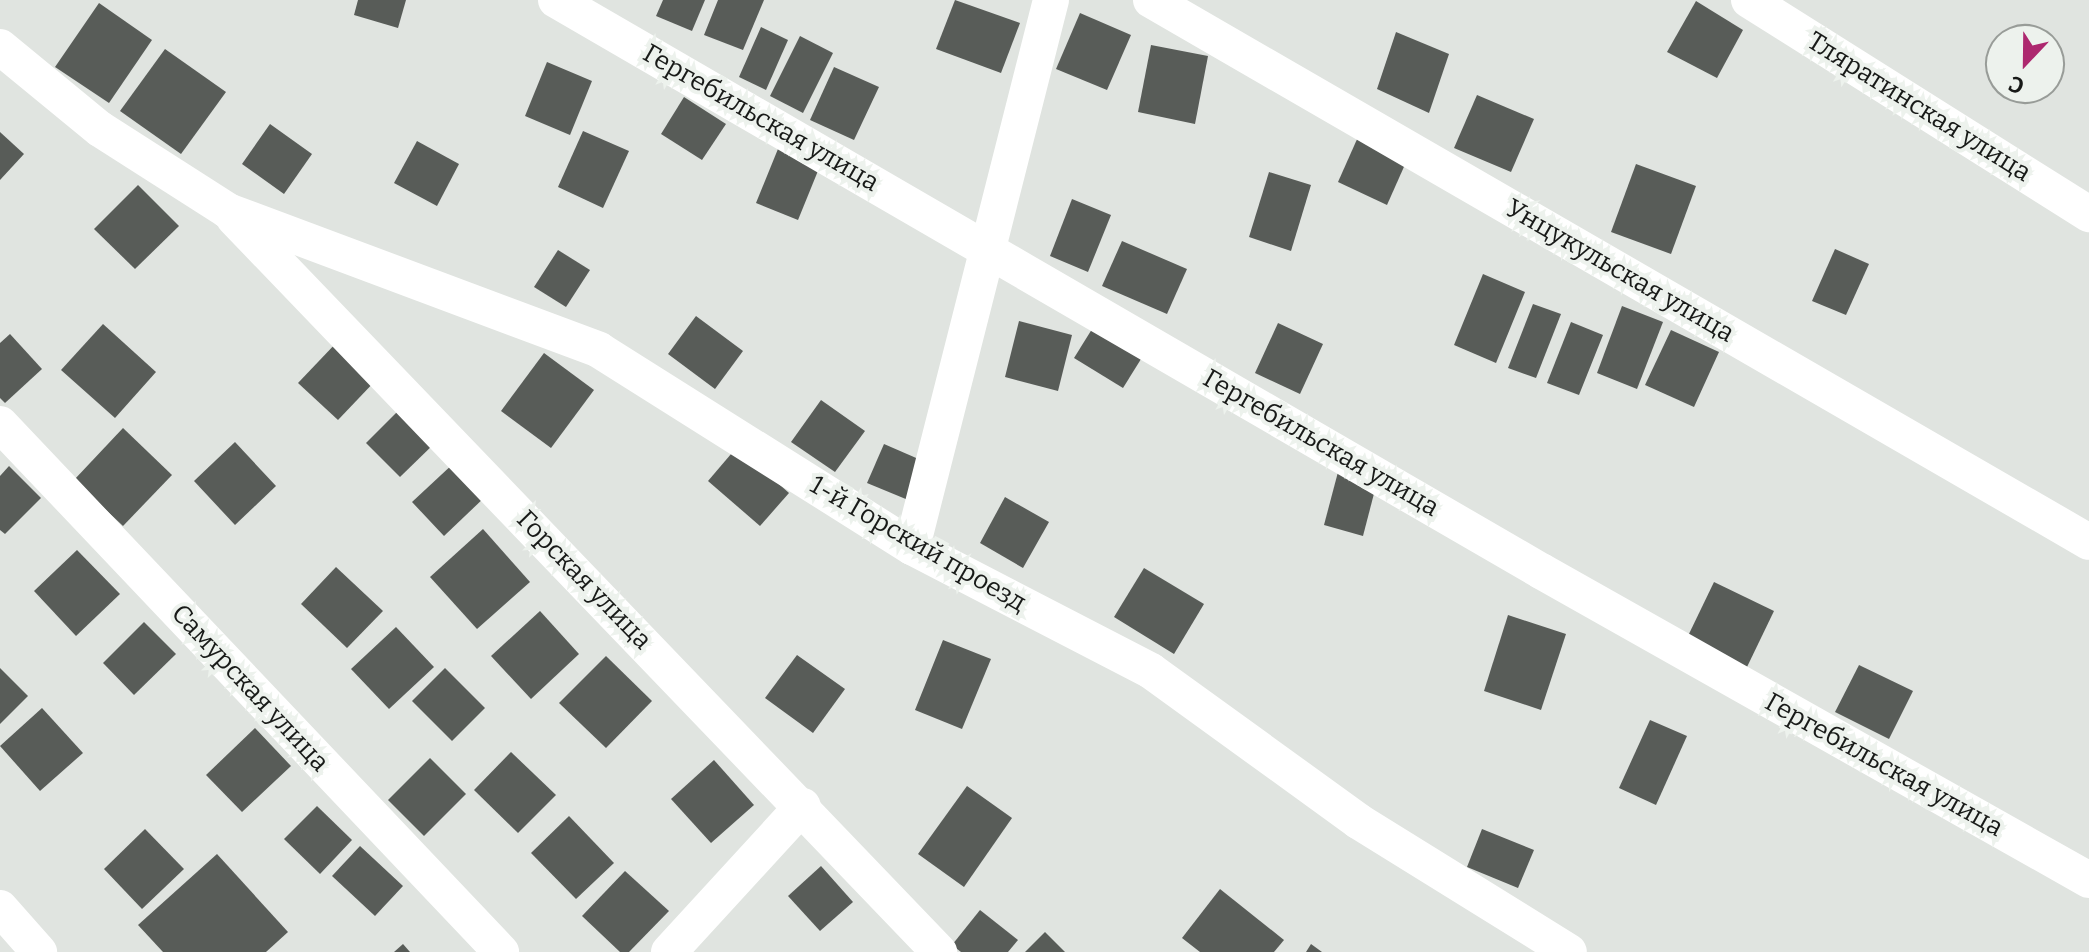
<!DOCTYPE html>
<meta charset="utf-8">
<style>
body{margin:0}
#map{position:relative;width:2089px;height:952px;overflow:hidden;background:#e0e4e0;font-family:Bitter,serif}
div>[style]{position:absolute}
.building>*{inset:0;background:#585c58}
.minor>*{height:36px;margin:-18px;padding:0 18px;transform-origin:18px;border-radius:18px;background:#fff}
span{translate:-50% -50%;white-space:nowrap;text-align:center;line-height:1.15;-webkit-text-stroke:8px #edf2ed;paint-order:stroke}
.street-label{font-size:26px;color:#181a18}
.north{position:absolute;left:1985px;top:24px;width:80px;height:80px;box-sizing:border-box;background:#edf2ed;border:2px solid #989c98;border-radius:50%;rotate:202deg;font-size:22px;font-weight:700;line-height:32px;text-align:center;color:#181a18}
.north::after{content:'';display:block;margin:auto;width:28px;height:36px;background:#ad286f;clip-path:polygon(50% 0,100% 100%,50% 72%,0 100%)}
</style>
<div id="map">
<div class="building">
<div style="clip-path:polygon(358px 0,406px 0,398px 28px,354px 15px)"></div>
<div style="clip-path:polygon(663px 0,705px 0,692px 31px,656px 16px)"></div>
<div style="clip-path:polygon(718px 0,764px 0,743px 50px,704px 35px)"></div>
<div style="clip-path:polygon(955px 0,1020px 23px,1001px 73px,936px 49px)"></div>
<div style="clip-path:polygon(1696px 1px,1743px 30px,1717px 78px,1667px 52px)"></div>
<div style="clip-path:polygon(99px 3px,152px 40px,109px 103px,55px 67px)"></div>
<div style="clip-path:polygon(1080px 13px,1131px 35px,1107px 90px,1056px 69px)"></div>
<div style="clip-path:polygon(761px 27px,788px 40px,766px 90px,739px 77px)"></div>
<div style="clip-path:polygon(1396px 32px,1449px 54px,1429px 113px,1377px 89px)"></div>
<div style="clip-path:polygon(800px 36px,833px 53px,803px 113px,770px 96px)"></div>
<div style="clip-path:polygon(1151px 45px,1208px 56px,1195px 124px,1138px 112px)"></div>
<div style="clip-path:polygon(165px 49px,226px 92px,181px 154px,120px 111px)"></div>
<div style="clip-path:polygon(547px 62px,592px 81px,570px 135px,525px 116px)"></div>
<div style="clip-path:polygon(834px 67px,879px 87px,854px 140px,810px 120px)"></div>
<div style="clip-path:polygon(1477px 95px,1534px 119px,1511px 172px,1454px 148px)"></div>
<div style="clip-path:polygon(684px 97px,726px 124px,702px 160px,661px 134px)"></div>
<div style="clip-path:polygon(270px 124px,312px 154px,284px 194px,242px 164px)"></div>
<div style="clip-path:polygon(583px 131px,629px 151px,603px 208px,558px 187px)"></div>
<div style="clip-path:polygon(0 132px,24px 154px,0 180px)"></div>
<div style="clip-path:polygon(1358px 137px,1407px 160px,1387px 205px,1338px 182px)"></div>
<div style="clip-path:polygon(417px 141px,459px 164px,437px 206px,394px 183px)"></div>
<div style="clip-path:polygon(780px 144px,822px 161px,798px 220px,756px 203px)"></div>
<div style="clip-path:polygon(1636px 164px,1696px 186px,1671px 254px,1611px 232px)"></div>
<div style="clip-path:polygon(1269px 172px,1311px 185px,1291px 251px,1249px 237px)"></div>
<div style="clip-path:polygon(138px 185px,179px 226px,135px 269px,94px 229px)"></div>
<div style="clip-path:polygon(1072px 199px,1111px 215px,1088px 272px,1050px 256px)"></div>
<div style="clip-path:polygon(1122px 241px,1187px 269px,1167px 314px,1102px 286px)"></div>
<div style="clip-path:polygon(1835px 249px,1869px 264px,1846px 315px,1812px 301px)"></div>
<div style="clip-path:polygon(558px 250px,590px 270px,566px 307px,534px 287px)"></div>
<div style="clip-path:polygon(1483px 274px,1525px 292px,1496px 363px,1454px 345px)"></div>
<div style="clip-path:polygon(1533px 304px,1561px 314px,1536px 378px,1508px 368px)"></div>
<div style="clip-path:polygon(1622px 306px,1663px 322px,1637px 389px,1597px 373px)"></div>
<div style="clip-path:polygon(696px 316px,743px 351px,715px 389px,668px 354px)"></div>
<div style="clip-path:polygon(1019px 321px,1072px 335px,1058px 391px,1005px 377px)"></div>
<div style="clip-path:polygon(1097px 321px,1146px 351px,1123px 388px,1074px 358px)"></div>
<div style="clip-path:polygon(1571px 322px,1603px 335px,1579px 395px,1547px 383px)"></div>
<div style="clip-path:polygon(1278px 323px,1323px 344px,1300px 394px,1255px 373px)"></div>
<div style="clip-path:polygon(103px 324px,156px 372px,115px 418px,61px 370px)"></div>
<div style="clip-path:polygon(1671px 330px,1719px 352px,1694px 407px,1645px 385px)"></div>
<div style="clip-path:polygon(10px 334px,42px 369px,5px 403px,0 398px,0 343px)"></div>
<div style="clip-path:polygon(338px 341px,378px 378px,338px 420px,298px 383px)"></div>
<div style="clip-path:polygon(544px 353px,594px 390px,551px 448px,501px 411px)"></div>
<div style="clip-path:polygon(821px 400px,865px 431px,835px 472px,791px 442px)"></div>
<div style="clip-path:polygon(402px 407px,437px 441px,400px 477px,366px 443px)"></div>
<div style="clip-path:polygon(123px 428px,172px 475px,123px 526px,74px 480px)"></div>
<div style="clip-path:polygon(235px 442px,276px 486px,235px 525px,194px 481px)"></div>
<div style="clip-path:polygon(884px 444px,930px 464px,913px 502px,867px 483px)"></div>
<div style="clip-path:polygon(737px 447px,789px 493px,760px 526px,708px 481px)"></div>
<div style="clip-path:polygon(455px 462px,486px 496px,444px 536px,412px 502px)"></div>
<div style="clip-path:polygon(9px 466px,41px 498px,5px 534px,0 530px,0 476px)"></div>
<div style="clip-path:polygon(1338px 472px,1377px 482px,1363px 536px,1324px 525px)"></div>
<div style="clip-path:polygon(1005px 497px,1049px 522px,1023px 568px,980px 543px)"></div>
<div style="clip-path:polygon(483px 529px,530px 582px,477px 629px,430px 577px)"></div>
<div style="clip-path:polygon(77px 550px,120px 594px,76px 636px,34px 591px)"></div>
<div style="clip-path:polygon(336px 567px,383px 611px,347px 648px,301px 604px)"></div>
<div style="clip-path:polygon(1144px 568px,1204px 604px,1174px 654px,1114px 617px)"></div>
<div style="clip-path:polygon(1714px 582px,1774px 611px,1747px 667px,1687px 638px)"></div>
<div style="clip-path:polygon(540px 611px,579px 654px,531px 699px,491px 656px)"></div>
<div style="clip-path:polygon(1508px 615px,1566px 634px,1541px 710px,1484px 691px)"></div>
<div style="clip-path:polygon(144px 622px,176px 654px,134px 695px,103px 663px)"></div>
<div style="clip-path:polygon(396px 627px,434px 667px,389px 709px,351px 669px)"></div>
<div style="clip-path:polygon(943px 640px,991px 659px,962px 729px,915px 710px)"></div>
<div style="clip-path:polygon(797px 655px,845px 689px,813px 733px,765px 698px)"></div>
<div style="clip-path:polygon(606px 656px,652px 701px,606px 748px,559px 703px)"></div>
<div style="clip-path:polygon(1859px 665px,1913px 691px,1889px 739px,1835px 712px)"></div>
<div style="clip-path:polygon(0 668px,28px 696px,0 724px)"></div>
<div style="clip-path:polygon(445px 668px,485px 708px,452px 741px,412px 701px)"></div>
<div style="clip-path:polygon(42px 708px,83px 753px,40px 791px,0 746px)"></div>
<div style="clip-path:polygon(1650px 720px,1687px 736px,1656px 805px,1619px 788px)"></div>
<div style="clip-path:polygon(255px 728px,291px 766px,242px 812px,206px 775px)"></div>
<div style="clip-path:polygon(511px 752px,556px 795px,518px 833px,474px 790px)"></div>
<div style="clip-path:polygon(430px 758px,466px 794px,424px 836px,388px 800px)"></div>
<div style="clip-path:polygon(714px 760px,754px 805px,711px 843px,671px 799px)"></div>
<div style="clip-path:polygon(967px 786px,1012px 818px,964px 887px,918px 854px)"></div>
<div style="clip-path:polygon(317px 806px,352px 840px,320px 874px,284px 839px)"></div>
<div style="clip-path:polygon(569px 816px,614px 863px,576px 899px,531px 853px)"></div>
<div style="clip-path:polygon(145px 829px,184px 869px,142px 909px,104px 869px)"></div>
<div style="clip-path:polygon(1482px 829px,1534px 850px,1518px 888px,1467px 867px)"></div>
<div style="clip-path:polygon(360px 846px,403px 886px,375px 916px,332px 876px)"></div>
<div style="clip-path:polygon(217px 854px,288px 932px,266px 952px,163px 952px,138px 925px)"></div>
<div style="clip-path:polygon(821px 866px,853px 902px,820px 931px,788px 896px)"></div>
<div style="clip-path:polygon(625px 871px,669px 911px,629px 952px,620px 952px,582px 916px)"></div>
<div style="clip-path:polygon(1220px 889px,1284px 940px,1274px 952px,1200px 952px,1182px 938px)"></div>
<div style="clip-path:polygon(980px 910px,1018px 940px,1008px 952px,961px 952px,952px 945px)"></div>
<div style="clip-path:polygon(1045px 932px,1065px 952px,1025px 952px)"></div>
<div style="clip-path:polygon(403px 944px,410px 952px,394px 952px)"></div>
<div style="clip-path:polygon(1311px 944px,1322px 952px,1306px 952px)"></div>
</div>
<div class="minor">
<div style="left:556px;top:0;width:1139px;rotate:30.1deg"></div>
<div style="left:1541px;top:571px;width:629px;rotate:29.42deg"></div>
<div style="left:1151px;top:0;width:1083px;rotate:30.02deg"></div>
<div style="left:1749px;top:0;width:402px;rotate:32.2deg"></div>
<div style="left:0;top:47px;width:129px;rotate:39.4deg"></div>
<div style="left:100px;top:129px;width:152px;rotate:32.6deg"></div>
<div style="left:228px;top:211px;width:396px;rotate:20.5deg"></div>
<div style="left:599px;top:350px;width:370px;rotate:32.2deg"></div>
<div style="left:912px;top:547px;width:269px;rotate:27.4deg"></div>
<div style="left:1151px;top:671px;width:256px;rotate:35.9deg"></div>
<div style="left:1358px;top:821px;width:248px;rotate:31.8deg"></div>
<div style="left:234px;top:218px;width:1018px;rotate:46.15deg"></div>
<div style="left:0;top:424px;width:728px;rotate:46.5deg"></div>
<div style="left:912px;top:547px;width:564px;rotate:-75.74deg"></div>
<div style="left:0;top:908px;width:59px;rotate:48.4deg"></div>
<div style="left:669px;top:952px;width:198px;rotate:-47.5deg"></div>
</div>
<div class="street-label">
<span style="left:1919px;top:107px;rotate:32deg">Тляратинская улица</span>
<span style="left:761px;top:118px;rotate:30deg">Гергебильская улица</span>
<span style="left:1620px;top:271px;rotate:30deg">Унцукульская улица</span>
<span style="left:1321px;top:443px;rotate:30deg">Гергебильская улица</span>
<span style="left:918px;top:544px;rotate:30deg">1-й Горский проезд</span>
<span style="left:584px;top:580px;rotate:46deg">Горская улица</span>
<span style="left:250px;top:688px;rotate:47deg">Самурская улица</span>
<span style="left:1884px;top:765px;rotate:29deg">Гергебильская улица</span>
</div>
<div class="north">С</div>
</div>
